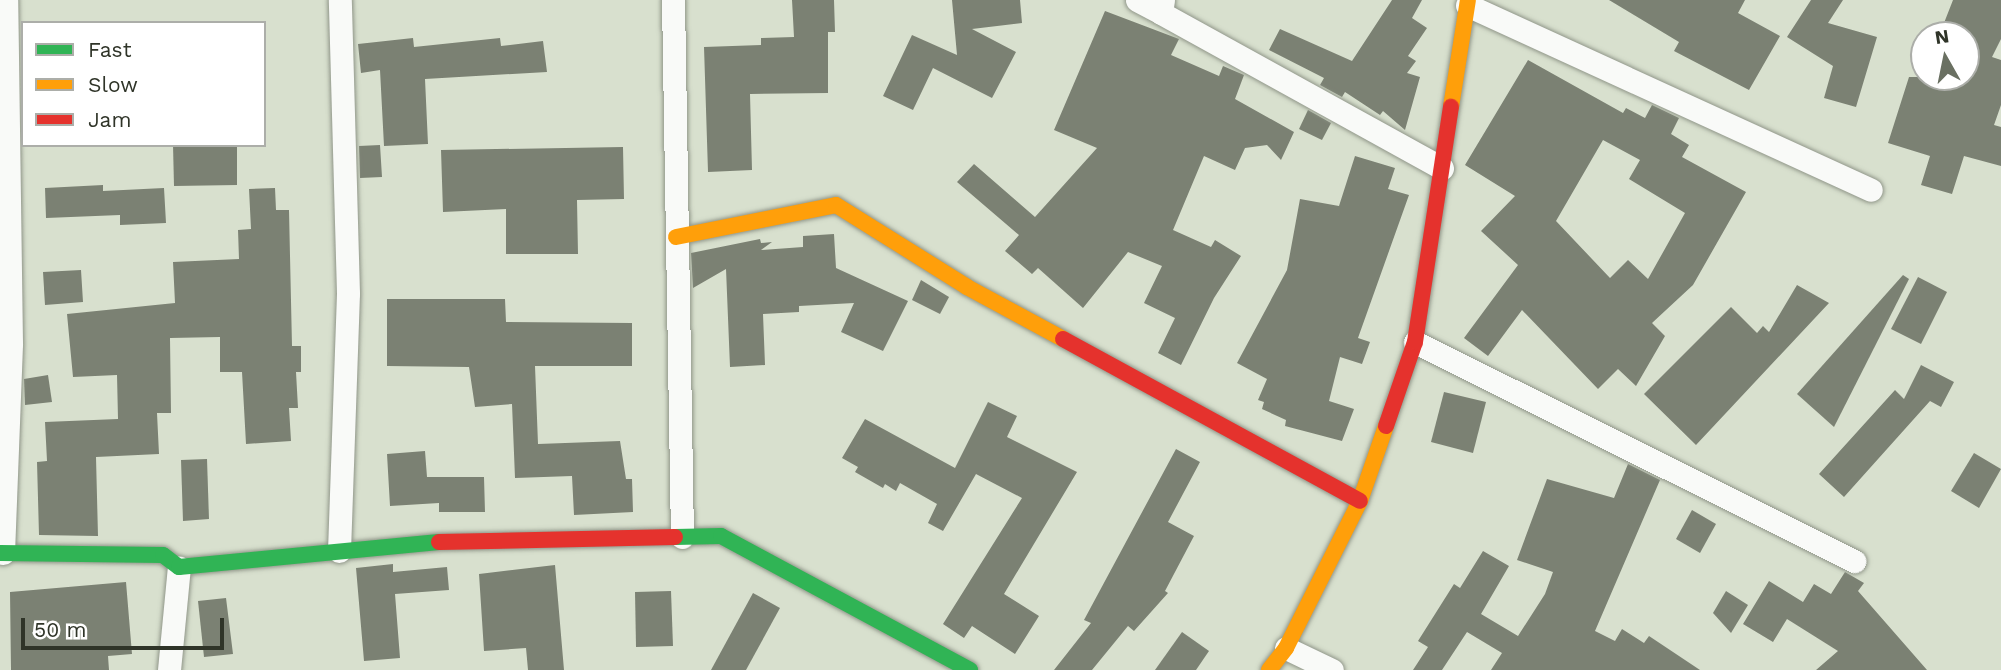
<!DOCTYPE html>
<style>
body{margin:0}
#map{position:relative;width:2001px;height:670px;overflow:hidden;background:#d8e0ce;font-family:"Work Sans",sans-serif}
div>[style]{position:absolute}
.building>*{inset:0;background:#7b8173}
.roads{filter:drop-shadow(0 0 2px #909689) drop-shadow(0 0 2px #909689)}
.street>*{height:23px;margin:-11.5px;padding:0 11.5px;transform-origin:11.5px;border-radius:11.5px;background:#f9faf8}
.fast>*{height:16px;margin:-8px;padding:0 8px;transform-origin:8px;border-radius:8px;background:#30b455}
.slow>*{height:16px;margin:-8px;padding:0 8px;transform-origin:8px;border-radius:8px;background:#ff9f0a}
.jam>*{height:16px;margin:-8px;padding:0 8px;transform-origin:8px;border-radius:8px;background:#e5322d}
span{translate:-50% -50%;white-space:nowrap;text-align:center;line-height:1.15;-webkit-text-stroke:7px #fff;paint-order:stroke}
.legend{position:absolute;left:21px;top:21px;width:245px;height:126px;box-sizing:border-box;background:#fff;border:2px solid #acaea9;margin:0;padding:9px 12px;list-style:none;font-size:21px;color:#2f3428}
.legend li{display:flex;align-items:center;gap:14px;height:35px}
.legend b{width:35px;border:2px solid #acaea9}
.north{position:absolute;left:1910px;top:21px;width:70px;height:70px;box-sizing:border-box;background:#fff;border:2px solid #acaea9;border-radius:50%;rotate:351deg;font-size:19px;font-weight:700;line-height:28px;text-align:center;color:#2f3428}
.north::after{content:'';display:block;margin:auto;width:24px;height:32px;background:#6a7062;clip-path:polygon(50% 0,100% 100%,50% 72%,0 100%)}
.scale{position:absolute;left:21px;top:618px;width:203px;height:32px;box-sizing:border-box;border:4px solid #2f3428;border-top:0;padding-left:9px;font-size:21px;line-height:24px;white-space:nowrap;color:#2f3428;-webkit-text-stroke:5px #fff;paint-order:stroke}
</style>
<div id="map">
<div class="building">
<div style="clip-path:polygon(792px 0,834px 0,835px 32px,828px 32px,828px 93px,750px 94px,752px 170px,708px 172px,704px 47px,761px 45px,761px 38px,794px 37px)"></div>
<div style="clip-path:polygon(952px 0,1020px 0,1022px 23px,972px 29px,1016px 52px,992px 98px,933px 68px,913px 110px,883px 96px,912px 35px,957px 55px)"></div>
<div style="clip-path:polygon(1392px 0,1422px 0,1412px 18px,1427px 28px,1408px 56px,1416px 61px,1407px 73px,1420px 77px,1405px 130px,1383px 111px,1380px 115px,1345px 92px,1342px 97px,1320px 85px,1324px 78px,1269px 50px,1280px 29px,1352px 61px)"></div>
<div style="clip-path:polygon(1609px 0,1745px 0,1738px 13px,1780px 36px,1749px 90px,1674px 51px,1679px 42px)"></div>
<div style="clip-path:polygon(1811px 0,1843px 0,1828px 23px,1877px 37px,1856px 107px,1824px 98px,1833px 66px,1787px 37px)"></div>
<div style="clip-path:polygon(1953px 0,2001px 0,2001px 39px,1992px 57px,2001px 60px,2001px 105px,1994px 125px,2001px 127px,2001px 166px,1964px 156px,1952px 194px,1921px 185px,1930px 156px,1888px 143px,1909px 77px,1966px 77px,1972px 36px,1944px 23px)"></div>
<div style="clip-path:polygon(1105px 11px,1179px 39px,1171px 55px,1219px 76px,1223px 66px,1244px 75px,1235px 99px,1294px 132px,1281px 160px,1267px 145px,1245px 148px,1235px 170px,1204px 156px,1173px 230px,1211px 247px,1215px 240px,1241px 256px,1214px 298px,1181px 365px,1158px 353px,1175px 318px,1144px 303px,1162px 266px,1128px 252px,1083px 308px,1038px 268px,1032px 274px,1005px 251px,1019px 235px,957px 182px,974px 164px,1035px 217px,1097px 148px,1054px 130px)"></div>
<div style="clip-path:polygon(413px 38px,414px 47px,500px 38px,501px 46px,543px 41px,547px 72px,425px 79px,428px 144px,384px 146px,380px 70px,361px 73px,358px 44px)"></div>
<div style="clip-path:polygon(evenodd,1528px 60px,1623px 113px,1626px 108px,1645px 118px,1652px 105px,1679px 118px,1671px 134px,1689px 145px,1682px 157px,1746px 192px,1693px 285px,1652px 323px,1665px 336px,1636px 386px,1618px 369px,1598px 389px,1522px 310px,1488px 356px,1464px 338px,1518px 265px,1481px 231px,1515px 196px,1465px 165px,1528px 60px,1603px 140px,1640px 160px,1629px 179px,1685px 213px,1648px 279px,1628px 260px,1610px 278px,1556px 221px,1603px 140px)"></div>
<div style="clip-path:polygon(1308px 110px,1331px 123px,1322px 140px,1299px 129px)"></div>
<div style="clip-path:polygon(173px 145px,237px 145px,237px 185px,174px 186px)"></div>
<div style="clip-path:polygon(380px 145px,382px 177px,360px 178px,359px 146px)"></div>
<div style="clip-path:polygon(623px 147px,624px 199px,577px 200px,578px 254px,506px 254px,506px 209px,443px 212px,441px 150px)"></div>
<div style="clip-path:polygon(1355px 156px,1395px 168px,1388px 189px,1409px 195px,1358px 338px,1370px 342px,1362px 364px,1340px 357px,1329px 401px,1354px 409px,1342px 441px,1285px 426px,1286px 420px,1262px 409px,1264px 402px,1258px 400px,1267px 379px,1237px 363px,1287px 270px,1300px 199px,1339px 206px)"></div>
<div style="clip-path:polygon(103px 185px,103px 191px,164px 188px,166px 223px,120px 225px,120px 215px,46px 218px,45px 188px)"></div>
<div style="clip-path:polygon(275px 188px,276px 210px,289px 210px,292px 346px,301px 346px,301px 372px,296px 372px,298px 408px,289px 408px,291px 441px,246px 444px,242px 372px,220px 372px,220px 337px,170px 338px,171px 413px,157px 413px,159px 454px,96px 457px,98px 536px,39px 535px,37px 462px,47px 461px,45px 422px,118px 419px,117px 375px,73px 377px,67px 314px,175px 303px,173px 262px,239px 259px,238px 230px,251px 229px,249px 189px)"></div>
<div style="clip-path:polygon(834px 234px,836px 268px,908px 301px,883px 351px,841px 332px,854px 303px,799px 306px,799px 312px,763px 314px,765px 365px,730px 367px,726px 269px,693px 288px,691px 253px,760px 239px,761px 243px,772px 242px,761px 250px,803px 247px,803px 236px)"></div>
<div style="clip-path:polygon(81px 270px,83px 302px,45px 305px,43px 272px)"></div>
<div style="clip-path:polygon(1903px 275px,1909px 279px,1834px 427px,1797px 394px)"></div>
<div style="clip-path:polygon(1918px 277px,1947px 292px,1921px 344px,1891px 329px)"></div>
<div style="clip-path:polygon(921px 280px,949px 297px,940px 314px,912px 300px)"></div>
<div style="clip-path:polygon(1797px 285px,1829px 303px,1696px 445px,1644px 394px,1731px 307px,1757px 333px,1763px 326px,1769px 332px)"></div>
<div style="clip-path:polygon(387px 299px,505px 299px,506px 322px,632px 323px,632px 366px,535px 366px,538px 444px,620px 441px,626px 479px,632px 479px,633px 512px,574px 515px,572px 476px,515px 478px,512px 404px,475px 407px,469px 367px,387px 366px)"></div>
<div style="clip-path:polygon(1921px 365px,1954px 382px,1941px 407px,1930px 401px,1844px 497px,1819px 474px,1895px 390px,1904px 399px)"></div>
<div style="clip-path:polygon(48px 375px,52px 402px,25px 405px,24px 379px)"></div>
<div style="clip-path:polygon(1444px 392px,1486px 402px,1473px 453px,1431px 442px)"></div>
<div style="clip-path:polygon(988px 402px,1017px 416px,1007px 437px,1077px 472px,1004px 594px,1039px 616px,1015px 654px,972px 626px,964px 638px,943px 624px,1022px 498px,976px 474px,943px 531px,928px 523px,937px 504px,900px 483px,896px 491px,885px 484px,883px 488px,855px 472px,858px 467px,842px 458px,865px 419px,955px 468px)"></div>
<div style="clip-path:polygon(1176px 449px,1200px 462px,1168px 522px,1194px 536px,1165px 591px,1168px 593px,1134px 631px,1128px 626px,1092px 670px,1054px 670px,1091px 623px,1084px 620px)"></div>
<div style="clip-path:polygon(425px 451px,427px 477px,484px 477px,485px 512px,439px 512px,439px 503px,390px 506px,387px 454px)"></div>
<div style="clip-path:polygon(1974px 453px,2001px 469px,1979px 508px,1951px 491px)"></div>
<div style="clip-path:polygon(207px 459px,209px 519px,183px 521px,181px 460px)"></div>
<div style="clip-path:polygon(1628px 464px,1660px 480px,1595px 631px,1615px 641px,1622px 629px,1644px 643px,1649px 636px,1700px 670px,1491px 670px,1502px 653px,1467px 632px,1442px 670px,1413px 670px,1428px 647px,1418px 641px,1454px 584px,1460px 588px,1483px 551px,1509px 566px,1481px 614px,1518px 636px,1545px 594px,1553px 572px,1517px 560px,1547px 479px,1614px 498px)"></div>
<div style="clip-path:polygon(1692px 510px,1716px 524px,1700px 553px,1676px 539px)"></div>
<div style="clip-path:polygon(393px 564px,393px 572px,447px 567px,449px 590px,395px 594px,400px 658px,364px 661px,356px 568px)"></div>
<div style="clip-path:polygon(555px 565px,564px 670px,528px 670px,526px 648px,484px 651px,479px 574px)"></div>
<div style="clip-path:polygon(1845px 572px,1864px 583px,1858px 591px,1927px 670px,1816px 670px,1838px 651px,1787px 619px,1773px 642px,1743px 624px,1769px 581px,1803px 602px,1814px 584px,1831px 594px)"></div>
<div style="clip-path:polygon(126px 582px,132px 654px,108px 656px,109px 670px,11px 670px,10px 592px)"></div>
<div style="clip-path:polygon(671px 591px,673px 646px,636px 647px,635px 592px)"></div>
<div style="clip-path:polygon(1726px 591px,1748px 605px,1731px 633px,1713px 613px)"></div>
<div style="clip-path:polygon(753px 593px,780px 608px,746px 670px,711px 670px)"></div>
<div style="clip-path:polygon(226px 598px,233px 654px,204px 657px,198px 601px)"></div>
<div style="clip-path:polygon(1182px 632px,1209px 651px,1196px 670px,1155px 670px)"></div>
</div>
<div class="roads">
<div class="street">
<div style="left:673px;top:0;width:537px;rotate:89.04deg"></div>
<div style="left:1137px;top:0;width:27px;rotate:28deg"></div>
<div style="left:1163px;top:0;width:13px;rotate:99deg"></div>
<div style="left:1161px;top:13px;width:321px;rotate:28.9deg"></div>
<div style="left:1467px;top:5px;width:444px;rotate:24.6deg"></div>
<div style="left:1415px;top:342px;width:491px;rotate:26.5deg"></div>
<div style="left:339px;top:551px;width:258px;rotate:-88deg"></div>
<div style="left:348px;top:293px;width:293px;rotate:-91.6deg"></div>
<div style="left:3px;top:553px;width:210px;rotate:-87.8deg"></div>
<div style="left:11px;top:343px;width:343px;rotate:-90.8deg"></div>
<div style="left:1286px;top:648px;width:51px;rotate:25.6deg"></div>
<div style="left:169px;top:670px;width:103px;rotate:-84.5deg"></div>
</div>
<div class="fast">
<div style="left:675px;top:537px;width:46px;rotate:-1.2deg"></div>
<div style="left:721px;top:536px;width:283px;rotate:28.3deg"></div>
<div style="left:0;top:553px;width:163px;rotate:0.7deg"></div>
<div style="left:163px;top:555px;width:20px;rotate:37deg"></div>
<div style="left:179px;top:567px;width:261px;rotate:-5.5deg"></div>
</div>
<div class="slow">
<div style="left:1451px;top:107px;width:108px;rotate:-81deg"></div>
<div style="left:676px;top:237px;width:163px;rotate:-11.3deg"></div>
<div style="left:836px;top:205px;width:155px;rotate:32deg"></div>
<div style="left:967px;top:287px;width:109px;rotate:28.4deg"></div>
<div style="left:1269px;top:670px;width:28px;rotate:-52deg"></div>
<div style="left:1286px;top:648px;width:165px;rotate:-63.3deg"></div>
<div style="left:1360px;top:501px;width:79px;rotate:-70.9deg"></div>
</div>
<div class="jam">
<div style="left:1063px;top:339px;width:338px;rotate:28.6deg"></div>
<div style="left:1386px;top:426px;width:89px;rotate:-71deg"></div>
<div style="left:1415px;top:342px;width:238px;rotate:-81.3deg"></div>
<div style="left:439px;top:542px;width:236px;rotate:-1.2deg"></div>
</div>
</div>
<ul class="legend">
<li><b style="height:9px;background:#30b455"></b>Fast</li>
<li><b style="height:9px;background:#ff9f0a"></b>Slow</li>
<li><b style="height:9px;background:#e5322d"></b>Jam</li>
</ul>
<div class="north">N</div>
<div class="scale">50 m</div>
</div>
